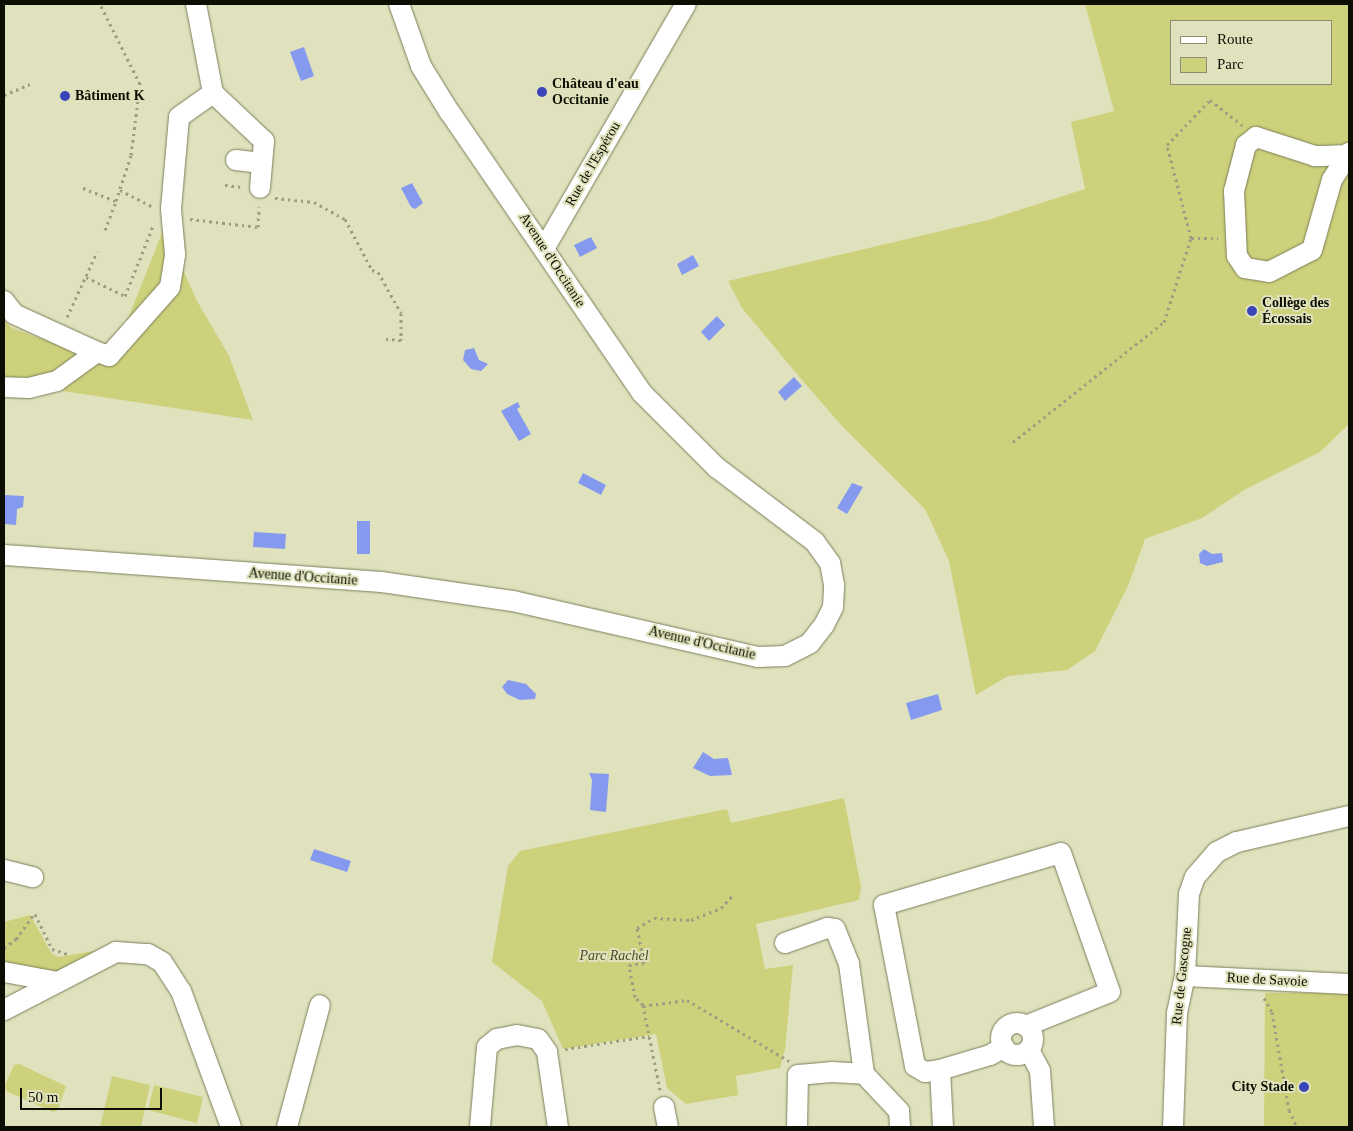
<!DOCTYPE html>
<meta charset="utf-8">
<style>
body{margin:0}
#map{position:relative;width:1353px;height:1131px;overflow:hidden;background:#dfe2bc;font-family:"Times New Roman",serif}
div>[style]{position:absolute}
.green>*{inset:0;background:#cdd17b}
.water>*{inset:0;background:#859aee}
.path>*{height:3px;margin-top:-1.5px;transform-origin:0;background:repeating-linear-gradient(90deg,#9c9e81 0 2.5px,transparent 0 6.5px)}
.roads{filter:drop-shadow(0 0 1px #7c7e5b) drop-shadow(0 0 1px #7c7e5b)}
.minor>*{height:20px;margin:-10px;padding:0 10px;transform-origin:10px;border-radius:10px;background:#fff}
.minor>.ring{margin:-10px;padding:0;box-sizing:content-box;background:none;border:20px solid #fff;border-radius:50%}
.dots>*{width:14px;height:14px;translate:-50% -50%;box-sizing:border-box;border:2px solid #dfe2bc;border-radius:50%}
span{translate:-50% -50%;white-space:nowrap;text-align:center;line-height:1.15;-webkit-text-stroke:4px #dfe2bc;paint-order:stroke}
.poi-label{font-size:14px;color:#0d0e03;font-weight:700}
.left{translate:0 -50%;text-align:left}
.right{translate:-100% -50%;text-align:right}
.street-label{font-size:14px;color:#0d0e03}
.park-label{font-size:14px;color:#4b4c22;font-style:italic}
.frame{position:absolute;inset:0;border:5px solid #0d0e03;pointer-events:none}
.legend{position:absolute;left:1170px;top:20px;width:162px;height:65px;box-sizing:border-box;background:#dfe2bc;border:1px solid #8b8d72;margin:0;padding:6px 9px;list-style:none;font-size:15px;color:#0d0e03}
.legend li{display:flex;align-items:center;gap:10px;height:25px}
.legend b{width:25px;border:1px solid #8b8d72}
.scale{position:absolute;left:20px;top:1088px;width:142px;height:22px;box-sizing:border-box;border:2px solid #0d0e03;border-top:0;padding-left:6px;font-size:15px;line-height:18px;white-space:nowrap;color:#0d0e03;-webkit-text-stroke:4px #dfe2bc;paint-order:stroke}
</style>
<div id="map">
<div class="green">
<div style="clip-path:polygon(evenodd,1085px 4px,1349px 4px,1349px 424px,1320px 452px,1244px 490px,1202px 518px,1145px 539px,1128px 586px,1095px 651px,1067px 670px,1008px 676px,976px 695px,949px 561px,925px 509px,843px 427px,796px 373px,742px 308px,728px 281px,988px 220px,1085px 189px,1071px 122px,1114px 111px,1085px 4px,1172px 21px,1332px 21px,1332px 84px,1172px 84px,1172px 21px)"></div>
<div style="clip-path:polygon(164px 228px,197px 301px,229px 356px,253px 420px,4px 382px,4px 321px,12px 328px,110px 364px)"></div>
<div style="clip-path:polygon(844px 798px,861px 887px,859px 900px,756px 924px,765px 969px,793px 965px,785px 1049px,780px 1068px,736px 1076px,738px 1095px,686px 1104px,667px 1088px,656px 1034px,563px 1049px,542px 1001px,492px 962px,508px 866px,520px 851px,727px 809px,731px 823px)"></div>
<div style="clip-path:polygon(30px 915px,52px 954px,58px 957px,100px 950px,52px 976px,4px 967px,4px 922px)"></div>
<div style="clip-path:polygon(1265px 993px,1349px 993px,1349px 1127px,1264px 1127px)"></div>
<div style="clip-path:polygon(19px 1064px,66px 1086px,58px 1110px,53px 1112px,6px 1091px,5px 1085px,14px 1065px)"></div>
<div style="clip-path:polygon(112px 1076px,150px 1085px,141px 1127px,100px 1127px)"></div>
<div style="clip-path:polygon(154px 1085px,203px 1097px,197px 1123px,148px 1110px)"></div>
</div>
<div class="water">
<div style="clip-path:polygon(304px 47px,314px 76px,301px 81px,290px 52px)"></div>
<div style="clip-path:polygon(412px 183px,423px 203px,415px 209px,411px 207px,401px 188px)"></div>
<div style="clip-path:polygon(591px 237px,597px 248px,580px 257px,574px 245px)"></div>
<div style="clip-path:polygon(693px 255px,699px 266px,682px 275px,677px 264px)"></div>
<div style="clip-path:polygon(717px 316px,725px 325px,709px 341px,701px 332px)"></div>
<div style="clip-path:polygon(474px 348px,479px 360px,488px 364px,481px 371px,471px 369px,463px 360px,465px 350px)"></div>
<div style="clip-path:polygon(794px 377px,802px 386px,785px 401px,778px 392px)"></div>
<div style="clip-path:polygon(518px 402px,520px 407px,517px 409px,531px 434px,519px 441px,501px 411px)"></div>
<div style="clip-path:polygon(583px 473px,606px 485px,601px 495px,578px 483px)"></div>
<div style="clip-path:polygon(852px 483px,863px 487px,847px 514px,837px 508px)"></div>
<div style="clip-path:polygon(4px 495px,24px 496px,23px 507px,17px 509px,16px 525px,4px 524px)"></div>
<div style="clip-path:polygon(357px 521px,370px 521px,370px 554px,357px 554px)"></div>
<div style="clip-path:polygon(254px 532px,286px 534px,285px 549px,253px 547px)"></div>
<div style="clip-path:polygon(1204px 549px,1212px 554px,1222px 553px,1223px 562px,1207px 566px,1200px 563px,1199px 554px)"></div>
<div style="clip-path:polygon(508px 680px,526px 684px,536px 694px,535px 699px,520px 700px,507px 694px,502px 687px)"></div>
<div style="clip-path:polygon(938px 694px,942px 710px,911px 720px,906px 703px)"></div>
<div style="clip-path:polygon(703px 752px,714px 759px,728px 758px,732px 775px,710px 776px,693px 768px)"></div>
<div style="clip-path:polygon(589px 773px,609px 774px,606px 812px,590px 810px,592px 780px)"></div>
<div style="clip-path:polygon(314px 849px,351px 861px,347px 872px,310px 860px)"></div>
</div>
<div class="path">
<div style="left:4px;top:95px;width:28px;rotate:-23deg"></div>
<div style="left:225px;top:185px;width:17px;rotate:7deg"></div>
<div style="left:83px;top:188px;width:35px;rotate:22deg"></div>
<div style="left:116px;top:201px;width:48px;rotate:-71.9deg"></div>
<div style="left:131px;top:155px;width:72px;rotate:-82.8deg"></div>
<div style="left:140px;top:84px;width:89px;rotate:-116.6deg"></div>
<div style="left:120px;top:190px;width:37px;rotate:27deg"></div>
<div style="left:275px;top:198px;width:39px;rotate:6deg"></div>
<div style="left:314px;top:202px;width:35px;rotate:29deg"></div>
<div style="left:345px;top:219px;width:58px;rotate:62.1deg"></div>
<div style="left:372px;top:270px;width:6px;rotate:18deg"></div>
<div style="left:378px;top:272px;width:47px;rotate:60.7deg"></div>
<div style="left:401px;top:313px;width:27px;rotate:90deg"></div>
<div style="left:401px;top:340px;width:15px;rotate:-176deg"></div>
<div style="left:190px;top:219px;width:68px;rotate:6.7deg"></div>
<div style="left:258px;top:227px;width:20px;rotate:-87deg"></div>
<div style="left:105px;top:230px;width:31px;rotate:-69deg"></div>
<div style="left:1191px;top:238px;width:96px;rotate:-104.5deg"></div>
<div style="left:1167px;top:145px;width:62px;rotate:-46.3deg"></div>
<div style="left:1210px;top:100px;width:41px;rotate:38deg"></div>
<div style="left:86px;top:277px;width:43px;rotate:26deg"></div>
<div style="left:125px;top:296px;width:75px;rotate:-68.2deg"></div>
<div style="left:67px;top:317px;width:72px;rotate:-65.2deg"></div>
<div style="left:1013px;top:442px;width:193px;rotate:-38.5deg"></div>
<div style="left:1164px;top:322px;width:88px;rotate:-72.2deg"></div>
<div style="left:1191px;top:238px;width:27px"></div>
<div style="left:35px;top:914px;width:39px;rotate:64deg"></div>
<div style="left:52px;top:949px;width:16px;rotate:18deg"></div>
<div style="left:4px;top:948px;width:15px;rotate:-37deg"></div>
<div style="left:16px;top:939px;width:31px;rotate:-54deg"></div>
<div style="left:1264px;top:998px;width:16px;rotate:60deg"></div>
<div style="left:1272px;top:1012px;width:99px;rotate:80.2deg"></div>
<div style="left:1289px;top:1110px;width:19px;rotate:65deg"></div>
<div style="left:643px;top:1005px;width:11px;rotate:-135deg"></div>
<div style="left:635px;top:997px;width:33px;rotate:-101deg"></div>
<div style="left:629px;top:965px;width:15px;rotate:-8deg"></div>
<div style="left:644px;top:963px;width:36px;rotate:-101deg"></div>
<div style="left:637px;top:928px;width:20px;rotate:-30deg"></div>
<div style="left:654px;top:918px;width:37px;rotate:3deg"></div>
<div style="left:691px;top:920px;width:32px;rotate:-22deg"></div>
<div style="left:721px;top:908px;width:19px;rotate:-47deg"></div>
<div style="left:565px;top:1049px;width:85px;rotate:-8.8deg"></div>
<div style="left:660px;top:1090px;width:86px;rotate:-101.4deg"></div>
<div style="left:643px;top:1006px;width:44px;rotate:-7.8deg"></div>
<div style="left:687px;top:1000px;width:119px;rotate:30.9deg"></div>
</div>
<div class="roads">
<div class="minor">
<div style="left:213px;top:93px;width:70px;rotate:43.3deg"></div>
<div style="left:264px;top:141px;width:47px;rotate:94.9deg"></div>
<div style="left:1348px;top:155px;width:33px;rotate:178deg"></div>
<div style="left:1315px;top:156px;width:62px;rotate:-162.1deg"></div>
<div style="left:1256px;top:137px;width:13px;rotate:141deg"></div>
<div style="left:1246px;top:145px;width:48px;rotate:104.6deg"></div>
<div style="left:1234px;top:191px;width:65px;rotate:87.4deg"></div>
<div style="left:1237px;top:256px;width:14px;rotate:56deg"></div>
<div style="left:1245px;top:268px;width:24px;rotate:9deg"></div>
<div style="left:1269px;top:272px;width:48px;rotate:-27.1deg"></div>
<div style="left:1312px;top:250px;width:73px;rotate:-74.1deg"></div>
<div style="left:1332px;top:180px;width:32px;rotate:-58deg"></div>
<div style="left:236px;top:160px;width:25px;rotate:7deg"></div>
<div style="left:545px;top:247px;width:281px;rotate:-59.9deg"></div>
<div style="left:4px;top:301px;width:16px;rotate:52deg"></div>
<div style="left:14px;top:314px;width:91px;rotate:24.6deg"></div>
<div style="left:97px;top:352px;width:49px;rotate:144.1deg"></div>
<div style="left:57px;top:381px;width:29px;rotate:166deg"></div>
<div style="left:29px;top:388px;width:25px;rotate:-178deg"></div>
<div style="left:97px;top:352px;width:13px;rotate:18deg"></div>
<div style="left:109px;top:356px;width:92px;rotate:-48.5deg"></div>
<div style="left:170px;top:287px;width:33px;rotate:-81deg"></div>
<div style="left:175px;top:254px;width:45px;rotate:-95.1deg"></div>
<div style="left:171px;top:209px;width:92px;rotate:-85deg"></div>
<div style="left:179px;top:117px;width:42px;rotate:-35.2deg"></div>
<div style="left:213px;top:93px;width:91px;rotate:-100.8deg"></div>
<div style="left:4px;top:555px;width:379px;rotate:4.1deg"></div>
<div style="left:382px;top:582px;width:132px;rotate:8.3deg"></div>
<div style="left:513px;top:601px;width:251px;rotate:12.9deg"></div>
<div style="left:758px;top:657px;width:27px;rotate:-2deg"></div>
<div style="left:785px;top:656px;width:28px;rotate:-27deg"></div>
<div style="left:810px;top:643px;width:23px;rotate:-52deg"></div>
<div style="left:824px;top:625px;width:20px;rotate:-63deg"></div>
<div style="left:833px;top:607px;width:22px;rotate:-87deg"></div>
<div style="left:834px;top:585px;width:22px;rotate:-100deg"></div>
<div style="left:830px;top:563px;width:26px;rotate:-126deg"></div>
<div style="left:815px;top:542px;width:123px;rotate:-142.9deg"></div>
<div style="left:717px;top:468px;width:106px;rotate:-135deg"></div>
<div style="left:642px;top:393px;width:340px;rotate:-124.4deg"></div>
<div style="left:450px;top:113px;width:55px;rotate:-121.7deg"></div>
<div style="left:421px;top:66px;width:66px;rotate:-109.5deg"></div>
<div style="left:4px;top:870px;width:30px;rotate:14deg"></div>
<div style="left:785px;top:943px;width:45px;rotate:-19.7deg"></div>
<div style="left:827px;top:928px;width:8px;rotate:7deg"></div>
<div style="left:835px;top:929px;width:38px;rotate:68deg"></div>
<div style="left:849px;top:964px;width:111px;rotate:82.2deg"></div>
<div style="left:864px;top:1074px;width:51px;rotate:46.6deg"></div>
<div style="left:899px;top:1111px;width:16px;rotate:86deg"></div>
<div style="left:4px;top:972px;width:55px;rotate:10.5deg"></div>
<div style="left:1185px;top:976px;width:164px;rotate:2.8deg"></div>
<div style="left:4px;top:1010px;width:126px;rotate:-27.4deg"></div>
<div style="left:116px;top:952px;width:32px;rotate:4deg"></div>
<div style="left:148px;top:954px;width:16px;rotate:30deg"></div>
<div style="left:162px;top:962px;width:35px;rotate:57deg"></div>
<div style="left:181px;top:991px;width:145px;rotate:69.8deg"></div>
<div class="ring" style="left:1001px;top:1023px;width:12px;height:12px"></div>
<div style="left:1004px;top:1047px;width:16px;rotate:150deg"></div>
<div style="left:990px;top:1055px;width:52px;rotate:163.3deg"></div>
<div style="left:940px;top:1070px;width:15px;rotate:172deg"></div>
<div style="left:925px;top:1072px;width:12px;rotate:-149deg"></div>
<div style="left:915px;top:1066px;width:164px;rotate:-100.9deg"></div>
<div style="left:884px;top:905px;width:184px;rotate:-16.4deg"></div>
<div style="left:1061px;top:853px;width:147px;rotate:70.6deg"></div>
<div style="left:1110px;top:992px;width:91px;rotate:158deg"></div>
<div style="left:1029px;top:1050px;width:24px;rotate:62deg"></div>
<div style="left:1040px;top:1071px;width:56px;rotate:85.9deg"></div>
<div style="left:940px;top:1070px;width:57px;rotate:87deg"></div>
<div style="left:664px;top:1107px;width:20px;rotate:79deg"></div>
<div style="left:287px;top:1127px;width:126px;rotate:-74.9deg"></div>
<div style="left:480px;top:1127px;width:80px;rotate:-85deg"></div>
<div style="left:487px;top:1047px;width:13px;rotate:-39deg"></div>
<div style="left:497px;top:1039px;width:20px;rotate:-11deg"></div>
<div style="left:517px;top:1035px;width:21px;rotate:11deg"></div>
<div style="left:538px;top:1039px;width:16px;rotate:55deg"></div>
<div style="left:547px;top:1052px;width:76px;rotate:81.7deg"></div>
<div style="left:797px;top:1127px;width:52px;rotate:-88.9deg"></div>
<div style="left:798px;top:1075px;width:33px;rotate:-5deg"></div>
<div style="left:831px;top:1072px;width:33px;rotate:3deg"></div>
<div style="left:1173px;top:1127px;width:114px;rotate:-88deg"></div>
<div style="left:1177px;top:1013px;width:38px;rotate:-78deg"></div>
<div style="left:1185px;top:976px;width:82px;rotate:-87.2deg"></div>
<div style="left:1189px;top:894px;width:18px;rotate:-71deg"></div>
<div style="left:1195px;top:877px;width:33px;rotate:-49deg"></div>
<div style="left:1217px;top:852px;width:22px;rotate:-27deg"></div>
<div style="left:1237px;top:842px;width:115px;rotate:-13.1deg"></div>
</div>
</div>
<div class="dots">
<div style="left:542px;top:92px;background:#3844b7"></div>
<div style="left:65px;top:96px;background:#3844b7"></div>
<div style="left:1252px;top:311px;background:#3844b7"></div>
<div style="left:1304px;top:1087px;background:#3844b7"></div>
</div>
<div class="poi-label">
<span class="left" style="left:552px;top:92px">Château d'eau<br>Occitanie</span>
<span class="left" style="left:75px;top:96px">Bâtiment K</span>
<span class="left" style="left:1262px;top:311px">Collège des<br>Écossais</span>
<span class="right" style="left:1294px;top:1087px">City Stade</span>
</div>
<div class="street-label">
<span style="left:593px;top:164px;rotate:-60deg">Rue de l'Espérou</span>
<span style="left:552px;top:260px;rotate:57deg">Avenue d'Occitanie</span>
<span style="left:303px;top:577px;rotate:4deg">Avenue d'Occitanie</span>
<span style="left:702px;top:643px;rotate:13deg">Avenue d'Occitanie</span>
<span style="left:1182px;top:976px;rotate:-84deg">Rue de Gascogne</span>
<span style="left:1267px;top:980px;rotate:3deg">Rue de Savoie</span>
</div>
<div class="park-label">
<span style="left:614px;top:956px">Parc Rachel</span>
</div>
<div class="frame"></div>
<ul class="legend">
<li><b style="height:6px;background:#fff"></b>Route</li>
<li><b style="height:14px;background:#cdd17b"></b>Parc</li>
</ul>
<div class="scale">50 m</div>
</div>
